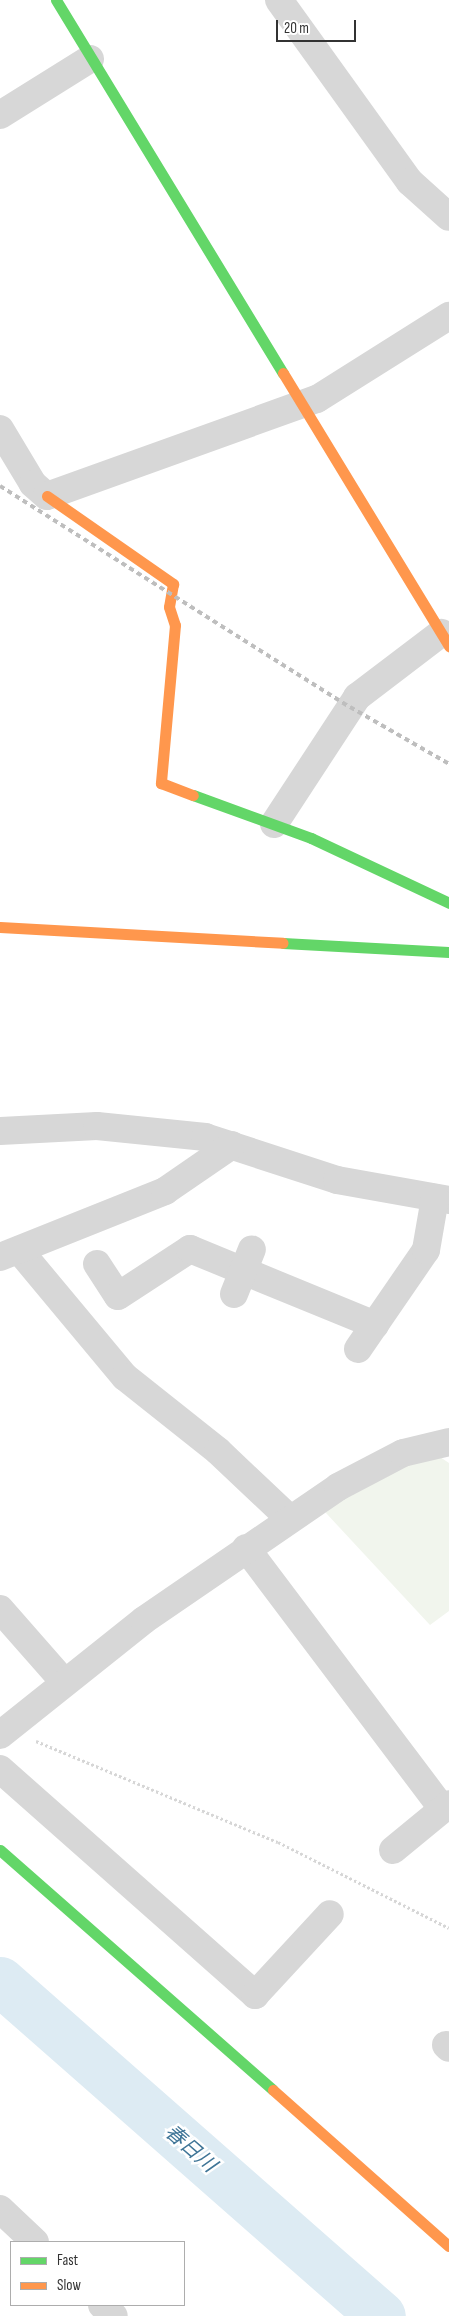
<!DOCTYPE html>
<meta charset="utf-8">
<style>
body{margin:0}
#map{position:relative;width:449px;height:2316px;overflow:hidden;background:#fff;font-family:"Sofia Sans Condensed","Noto Sans JP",sans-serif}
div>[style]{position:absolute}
.green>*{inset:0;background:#f1f5ed}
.river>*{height:49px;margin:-24.5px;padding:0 24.5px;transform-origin:24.5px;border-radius:24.5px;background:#ddebf3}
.path>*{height:3px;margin-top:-1.5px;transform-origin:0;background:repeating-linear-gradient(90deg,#d6d6d6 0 2.5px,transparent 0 5px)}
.street>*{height:28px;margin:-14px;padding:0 14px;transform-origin:14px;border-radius:14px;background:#d7d7d7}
.fast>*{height:11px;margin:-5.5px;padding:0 5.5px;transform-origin:5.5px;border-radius:5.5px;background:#63d668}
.slow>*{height:11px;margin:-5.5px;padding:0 5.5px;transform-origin:5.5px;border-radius:5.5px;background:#ff974d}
.rail>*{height:4px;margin-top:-2px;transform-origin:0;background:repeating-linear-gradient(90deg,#bebebe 0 5px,transparent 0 9px)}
span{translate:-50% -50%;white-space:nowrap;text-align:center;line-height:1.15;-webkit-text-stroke:5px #fff;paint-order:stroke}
.water-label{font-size:20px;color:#3f7597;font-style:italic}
.legend{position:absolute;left:10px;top:2241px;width:175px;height:65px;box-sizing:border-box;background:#fff;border:1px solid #adadad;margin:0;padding:6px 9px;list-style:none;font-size:15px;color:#333}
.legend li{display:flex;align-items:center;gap:10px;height:25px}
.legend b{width:25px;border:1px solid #adadad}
.scale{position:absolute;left:276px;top:20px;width:80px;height:22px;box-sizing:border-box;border:2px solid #333;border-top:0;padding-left:6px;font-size:15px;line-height:18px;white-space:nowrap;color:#333;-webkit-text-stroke:4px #fff;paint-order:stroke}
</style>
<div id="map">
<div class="green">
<div style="clip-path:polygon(437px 1455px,449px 1463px,449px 1611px,430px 1625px,326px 1513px,329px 1503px,364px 1480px)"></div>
</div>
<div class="river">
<div style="left:0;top:1981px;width:507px;rotate:41.32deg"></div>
</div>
<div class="path">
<div style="left:36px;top:1741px;width:262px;rotate:22.7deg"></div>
<div style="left:278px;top:1842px;width:191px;rotate:26.7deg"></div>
</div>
<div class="street">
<div style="left:279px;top:0;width:224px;rotate:54.3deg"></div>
<div style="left:410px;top:182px;width:52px;rotate:41.9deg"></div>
<div style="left:0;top:115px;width:106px;rotate:-31.9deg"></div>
<div style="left:0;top:429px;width:64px;rotate:59deg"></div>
<div style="left:33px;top:484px;width:18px;rotate:41deg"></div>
<div style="left:47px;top:496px;width:287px;rotate:-19.8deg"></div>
<div style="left:317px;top:399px;width:156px;rotate:-32.2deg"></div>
<div style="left:274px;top:824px;width:152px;rotate:-56.8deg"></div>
<div style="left:357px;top:697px;width:106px;rotate:-37.3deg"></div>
<div style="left:0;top:1131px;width:97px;rotate:-3deg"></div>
<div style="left:97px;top:1126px;width:109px;rotate:5.8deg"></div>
<div style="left:205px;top:1137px;width:139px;rotate:18deg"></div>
<div style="left:337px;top:1180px;width:114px;rotate:10.1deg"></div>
<div style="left:19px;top:1250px;width:165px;rotate:50.2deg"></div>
<div style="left:125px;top:1377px;width:119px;rotate:38.5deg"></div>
<div style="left:218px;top:1451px;width:99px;rotate:43.4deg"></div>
<div style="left:0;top:1257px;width:178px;rotate:-21.8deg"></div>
<div style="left:165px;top:1191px;width:81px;rotate:-34.5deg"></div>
<div style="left:97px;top:1264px;width:38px;rotate:57deg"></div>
<div style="left:118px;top:1296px;width:86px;rotate:-33.1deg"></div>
<div style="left:190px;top:1249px;width:200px;rotate:22.3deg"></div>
<div style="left:234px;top:1294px;width:48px;rotate:-68.2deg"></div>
<div style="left:358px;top:1349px;width:120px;rotate:-55.5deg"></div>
<div style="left:426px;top:1250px;width:53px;rotate:-80.2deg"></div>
<div style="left:246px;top:1548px;width:327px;rotate:53deg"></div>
<div style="left:0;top:1609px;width:98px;rotate:48.7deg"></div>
<div style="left:0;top:1735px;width:184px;rotate:-38.6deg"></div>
<div style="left:144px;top:1620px;width:235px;rotate:-34.4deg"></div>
<div style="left:338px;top:1487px;width:73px;rotate:-27.6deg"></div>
<div style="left:403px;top:1453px;width:47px;rotate:-13.4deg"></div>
<div style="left:0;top:1769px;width:341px;rotate:41.5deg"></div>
<div style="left:255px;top:1995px;width:110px;rotate:-47.2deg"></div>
<div style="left:393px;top:1850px;width:72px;rotate:-39.4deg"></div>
<div style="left:446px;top:2045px;width:4px;rotate:45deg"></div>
<div style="left:0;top:2209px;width:48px;rotate:43.3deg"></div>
<div style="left:102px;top:2305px;width:16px;rotate:43deg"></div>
</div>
<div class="fast">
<div style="left:56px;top:0;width:437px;rotate:58.7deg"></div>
<div style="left:193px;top:795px;width:126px;rotate:20deg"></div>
<div style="left:311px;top:838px;width:153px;rotate:25.2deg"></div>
<div style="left:283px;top:943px;width:166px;rotate:3.1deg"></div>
<div style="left:0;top:1850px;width:363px;rotate:41.3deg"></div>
</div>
<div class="slow">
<div style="left:283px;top:373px;width:320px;rotate:58.7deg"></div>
<div style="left:47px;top:496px;width:154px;rotate:34.9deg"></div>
<div style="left:173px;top:584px;width:23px;rotate:100deg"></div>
<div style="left:169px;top:607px;width:19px;rotate:72deg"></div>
<div style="left:175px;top:625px;width:159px;rotate:95.1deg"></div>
<div style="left:161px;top:783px;width:34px;rotate:21deg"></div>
<div style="left:0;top:927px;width:283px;rotate:3.2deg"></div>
<div style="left:273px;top:2090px;width:235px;rotate:41.6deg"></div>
</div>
<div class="rail">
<div style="left:0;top:486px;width:414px;rotate:32.3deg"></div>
<div style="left:350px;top:707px;width:114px;rotate:29.9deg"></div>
</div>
<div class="water-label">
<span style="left:190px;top:2149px;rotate:41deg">春日川</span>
</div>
<ul class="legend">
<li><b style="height:6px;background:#63d668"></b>Fast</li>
<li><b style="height:6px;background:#ff974d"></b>Slow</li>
</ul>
<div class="scale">20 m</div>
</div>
